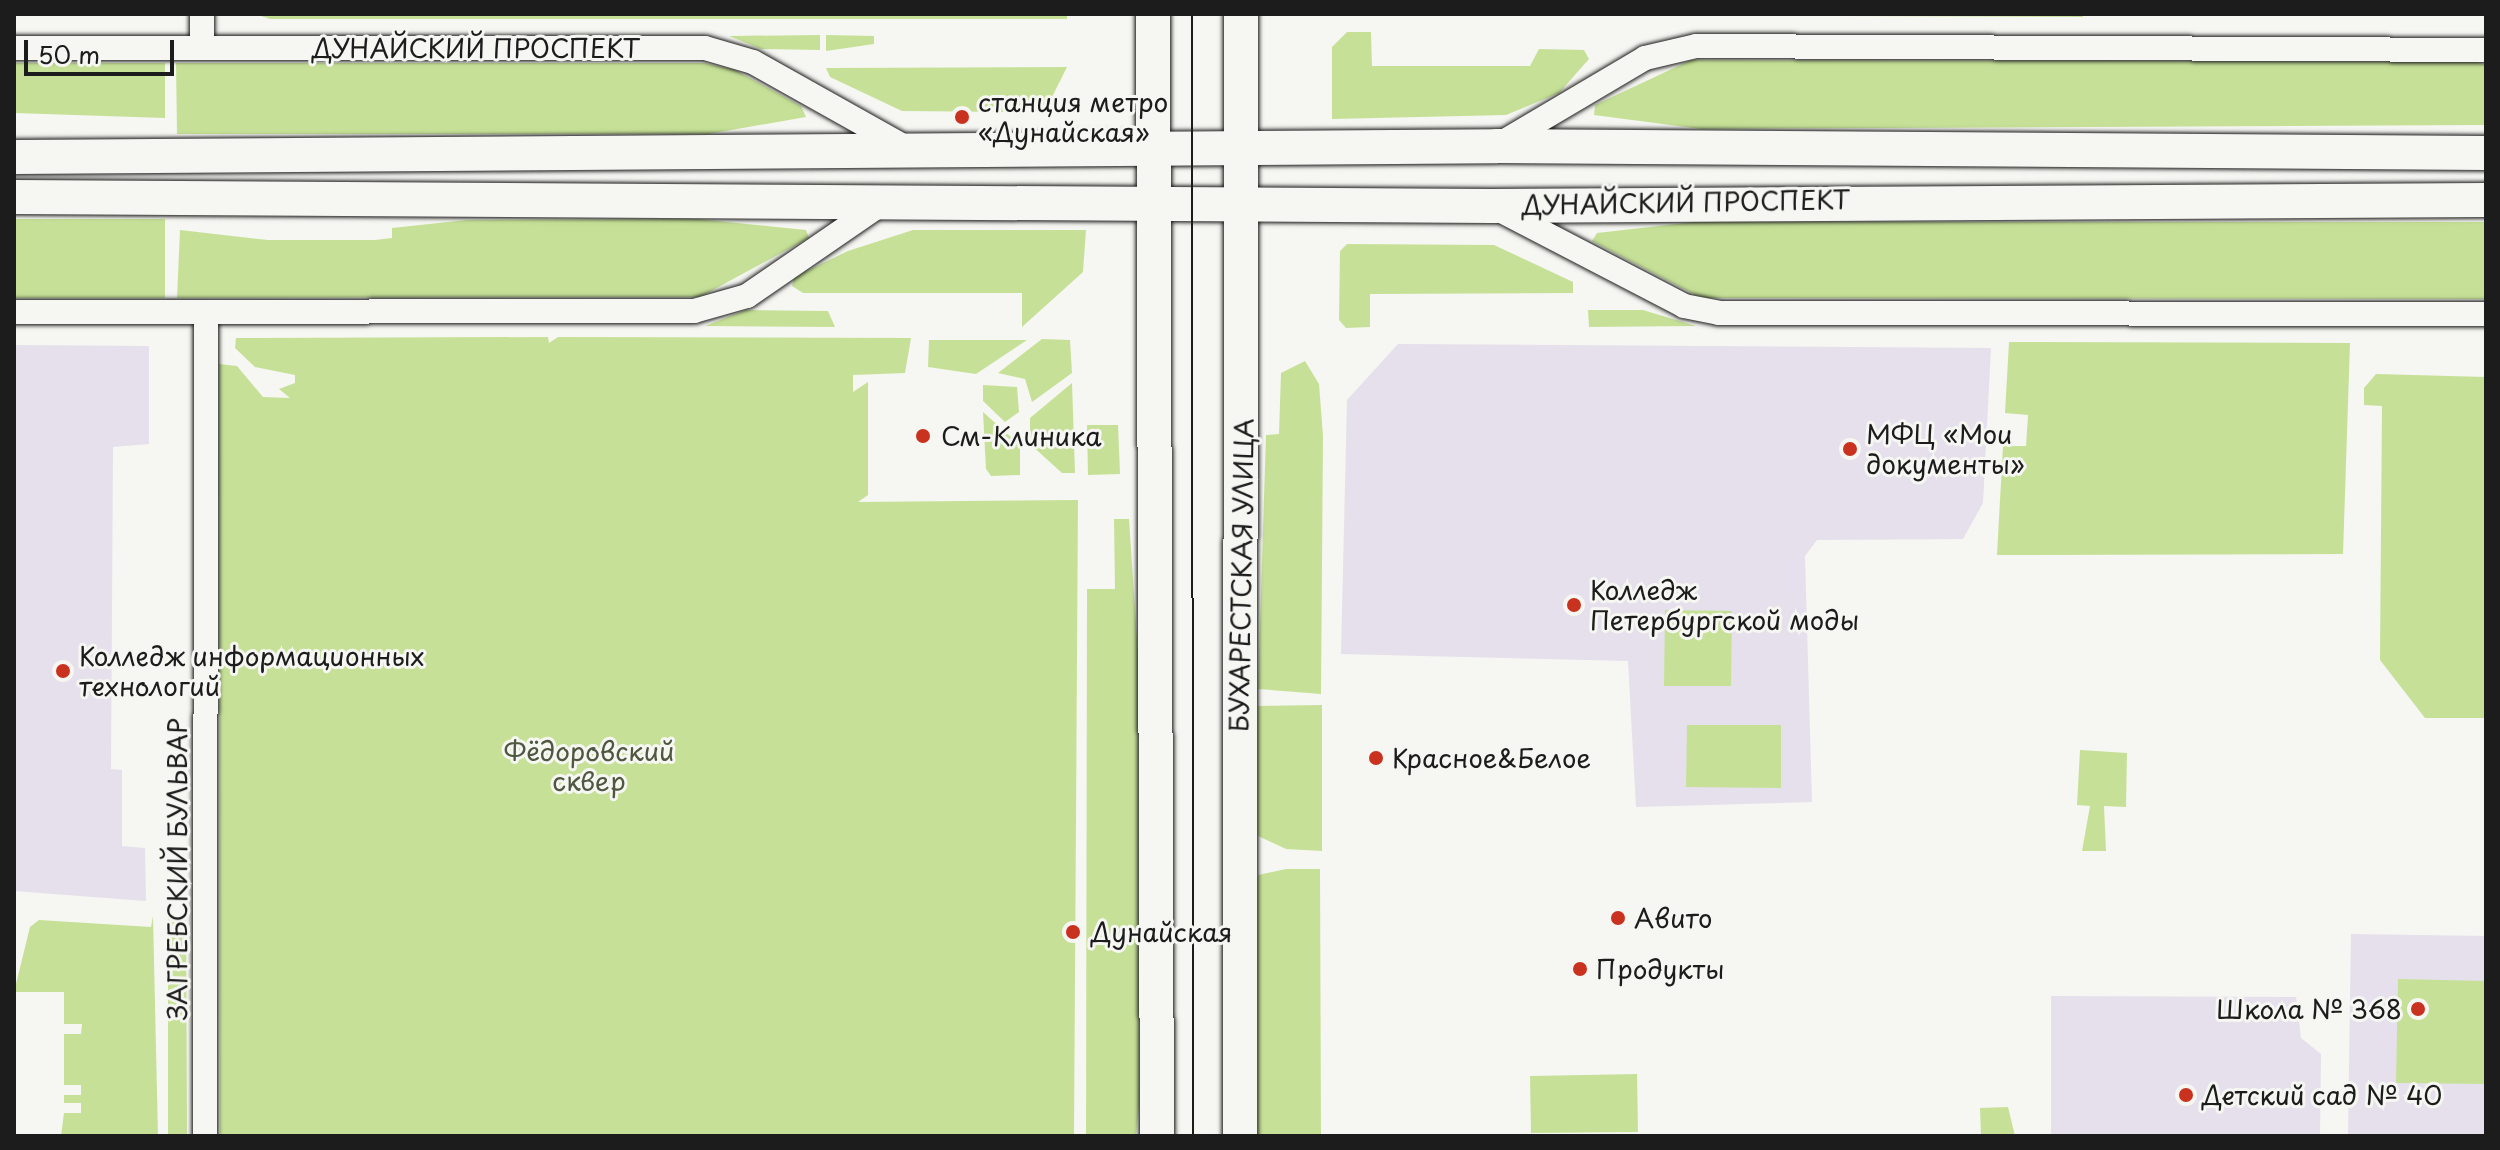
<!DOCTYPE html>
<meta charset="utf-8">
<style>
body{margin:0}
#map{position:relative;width:2500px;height:1150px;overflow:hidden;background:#f6f6f2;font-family:"Playpen Sans",sans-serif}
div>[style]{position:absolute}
.built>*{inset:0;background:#e5e0eb}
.green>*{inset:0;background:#c6e197}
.roads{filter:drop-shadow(0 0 2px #1c1c1c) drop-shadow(0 0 2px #1c1c1c)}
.street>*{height:24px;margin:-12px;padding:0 12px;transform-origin:12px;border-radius:12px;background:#f6f6f2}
.secondary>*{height:34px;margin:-17px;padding:0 17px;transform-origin:17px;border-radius:17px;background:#f6f6f2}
.tram>*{height:2px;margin:-1px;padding:0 1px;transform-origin:1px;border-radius:1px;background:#1c1c1c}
.dots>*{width:22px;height:22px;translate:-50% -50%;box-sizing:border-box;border:4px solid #f6f6f2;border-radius:50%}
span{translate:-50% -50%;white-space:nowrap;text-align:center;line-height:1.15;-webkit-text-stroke:6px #f6f6f2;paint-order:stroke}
.street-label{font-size:26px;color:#1c1c1c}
.poi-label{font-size:26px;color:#1c1c1c}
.left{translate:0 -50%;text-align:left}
.right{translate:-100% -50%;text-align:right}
.park-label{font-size:26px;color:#4f5741}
.frame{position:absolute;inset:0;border:16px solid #1c1c1c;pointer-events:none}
.scale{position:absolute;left:24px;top:40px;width:150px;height:36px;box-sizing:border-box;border:4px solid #1c1c1c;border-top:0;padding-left:10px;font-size:24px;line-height:28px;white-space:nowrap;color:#1c1c1c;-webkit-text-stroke:6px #f6f6f2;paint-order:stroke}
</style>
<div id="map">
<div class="built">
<div style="clip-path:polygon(1398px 344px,1991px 348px,1983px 503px,1963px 539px,1817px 540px,1805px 556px,1812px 802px,1636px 807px,1628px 661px,1341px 654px,1347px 400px)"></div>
<div style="clip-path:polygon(14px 345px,149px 346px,149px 444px,113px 447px,111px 769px,122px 770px,122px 846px,145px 848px,146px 901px,14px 891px)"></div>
<div style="clip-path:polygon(2351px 934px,2486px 936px,2486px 1136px,2348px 1136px)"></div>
<div style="clip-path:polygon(2051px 996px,2296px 997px,2301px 1038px,2321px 1054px,2320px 1136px,2051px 1136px)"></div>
</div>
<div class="green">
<div style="clip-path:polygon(255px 14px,1067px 14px,1067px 19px,270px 19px)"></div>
<div style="clip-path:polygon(1618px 14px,2082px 14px,2083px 17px,1618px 15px)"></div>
<div style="clip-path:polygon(1347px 32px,1371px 32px,1372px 66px,1530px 66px,1539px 49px,1584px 50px,1589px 59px,1559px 93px,1506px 115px,1332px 119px,1332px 47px)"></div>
<div style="clip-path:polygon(820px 35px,820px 50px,761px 49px,729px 36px)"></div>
<div style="clip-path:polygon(826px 35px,874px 36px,874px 44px,826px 51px)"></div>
<div style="clip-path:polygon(1691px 60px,2477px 62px,2486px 65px,2486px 125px,1701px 129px,1594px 115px,1595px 105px)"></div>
<div style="clip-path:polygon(14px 63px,165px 63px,165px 118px,14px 113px)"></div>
<div style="clip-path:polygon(176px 63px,704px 63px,735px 70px,801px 106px,806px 117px,708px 134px,177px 134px)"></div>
<div style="clip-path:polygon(1067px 67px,1048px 105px,1010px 112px,902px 111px,830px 77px,826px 68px)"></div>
<div style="clip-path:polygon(14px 219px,165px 219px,165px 298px,14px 298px)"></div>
<div style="clip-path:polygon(697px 219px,806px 230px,809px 238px,700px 297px,177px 298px,180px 230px,268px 240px,375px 240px,392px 238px,392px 228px,467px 220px)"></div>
<div style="clip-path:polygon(1694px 222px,2486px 222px,2486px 299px,1701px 298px,1592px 241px,1597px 233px)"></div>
<div style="clip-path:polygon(913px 230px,1086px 230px,1083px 272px,1022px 327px,1022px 293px,803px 293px,792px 286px,794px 277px,848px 251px)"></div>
<div style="clip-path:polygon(1347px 244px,1494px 245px,1573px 282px,1573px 293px,1370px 294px,1370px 327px,1346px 328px,1339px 320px,1340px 251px)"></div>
<div style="clip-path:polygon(746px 310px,828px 311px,835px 327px,705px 326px)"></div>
<div style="clip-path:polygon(1588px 310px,1643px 310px,1696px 326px,1589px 327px)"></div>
<div style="clip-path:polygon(548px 337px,549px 343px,558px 337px,911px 338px,905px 373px,853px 375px,853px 392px,868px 382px,868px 495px,858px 502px,1078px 500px,1074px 1136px,220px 1136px,219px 364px,237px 366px,263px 397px,290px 398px,279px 389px,295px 383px,295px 375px,255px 367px,235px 348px,236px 338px)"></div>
<div style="clip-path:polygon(1042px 339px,1070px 340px,1072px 373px,1032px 402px,1025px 379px,998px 373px)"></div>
<div style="clip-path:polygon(929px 340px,1027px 340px,976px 374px,928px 367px)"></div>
<div style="clip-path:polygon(2009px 342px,2350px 343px,2343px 554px,1997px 555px,2003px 446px,2026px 446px,2028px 415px,2005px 413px)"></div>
<div style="clip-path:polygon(1305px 361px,1319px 384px,1323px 436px,1321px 694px,1258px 689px,1266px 435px,1279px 434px,1281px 373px)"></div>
<div style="clip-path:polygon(2376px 374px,2486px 377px,2486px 718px,2425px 718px,2380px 660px,2382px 406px,2364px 405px,2364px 388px)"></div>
<div style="clip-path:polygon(1072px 383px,1075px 473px,1062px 473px,1030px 444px,1030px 418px)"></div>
<div style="clip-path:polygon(983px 385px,1017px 387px,1019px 412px,1005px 422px,983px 401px)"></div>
<div style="clip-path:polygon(983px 412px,1020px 445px,1020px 475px,991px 476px,986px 469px)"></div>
<div style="clip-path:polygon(1087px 425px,1118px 425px,1120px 474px,1088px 475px)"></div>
<div style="clip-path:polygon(1114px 519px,1129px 519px,1138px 655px,1139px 1106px,1136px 1136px,1086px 1136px,1087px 589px,1115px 589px)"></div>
<div style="clip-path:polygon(1665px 610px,1732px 611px,1731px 686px,1664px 686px)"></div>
<div style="clip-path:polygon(1322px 705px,1322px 851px,1286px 849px,1258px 836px,1258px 706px)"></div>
<div style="clip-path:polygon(1687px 725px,1781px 725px,1781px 788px,1686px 787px)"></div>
<div style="clip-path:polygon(2080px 750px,2127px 753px,2126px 807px,2104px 806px,2106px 851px,2082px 851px,2090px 806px,2077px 805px)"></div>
<div style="clip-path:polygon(1286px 869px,1320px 869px,1321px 1136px,1258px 1136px,1258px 875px)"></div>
<div style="clip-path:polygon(153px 916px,158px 1136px,61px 1136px,64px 1113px,81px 1113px,81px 1103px,64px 1103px,64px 1095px,81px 1095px,81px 1085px,64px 1085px,64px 1034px,81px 1034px,82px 1024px,64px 1024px,64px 992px,14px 992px,30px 927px,39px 920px,151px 927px)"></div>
<div style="clip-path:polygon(168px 917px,186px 917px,187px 1136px,168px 1136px)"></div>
<div style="clip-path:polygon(2398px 979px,2486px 981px,2486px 1084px,2396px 1083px)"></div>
<div style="clip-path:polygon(1637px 1074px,1638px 1132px,1531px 1133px,1530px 1076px)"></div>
<div style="clip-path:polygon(2008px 1107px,2015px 1136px,1981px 1136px,1980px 1108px)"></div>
</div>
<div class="roads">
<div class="street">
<div style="left:202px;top:14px;width:33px;rotate:90deg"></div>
<div style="left:14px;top:48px;width:691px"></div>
<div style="left:705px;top:48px;width:50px;rotate:16.3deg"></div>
<div style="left:753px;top:62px;width:180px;rotate:29.3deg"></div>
<div style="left:1498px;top:145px;width:171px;rotate:-30.6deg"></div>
<div style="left:1645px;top:58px;width:52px;rotate:-13.2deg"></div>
<div style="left:1696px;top:46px;width:790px;rotate:0.29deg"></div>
<div style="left:1498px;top:209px;width:210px;rotate:27.5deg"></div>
<div style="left:1684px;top:306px;width:36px;rotate:11deg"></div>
<div style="left:1719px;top:313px;width:767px;rotate:0.07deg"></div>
<div style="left:14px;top:312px;width:680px;rotate:-0.08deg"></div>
<div style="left:694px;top:311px;width:55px;rotate:-15.8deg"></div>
<div style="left:747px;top:296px;width:168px;rotate:-34.5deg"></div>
<div style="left:205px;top:1136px;width:822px;rotate:-89.93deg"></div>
</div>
<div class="secondary">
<div style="left:1153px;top:14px;width:1122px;rotate:89.8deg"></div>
<div style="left:14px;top:157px;width:1483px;rotate:-0.42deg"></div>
<div style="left:1497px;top:146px;width:989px;rotate:0.41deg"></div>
<div style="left:14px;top:197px;width:1478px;rotate:0.35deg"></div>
<div style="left:1492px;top:206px;width:994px;rotate:-0.35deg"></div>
<div style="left:1240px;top:1136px;width:1122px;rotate:-89.95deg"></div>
</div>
</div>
<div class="tram">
<div style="left:1192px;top:14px;width:1122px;rotate:89.95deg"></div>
</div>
<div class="dots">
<div style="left:962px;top:117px;background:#c8321e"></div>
<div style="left:923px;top:436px;background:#c8321e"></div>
<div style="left:1850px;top:449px;background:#c8321e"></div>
<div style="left:1574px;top:605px;background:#c8321e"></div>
<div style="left:63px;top:671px;background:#c8321e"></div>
<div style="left:1376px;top:758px;background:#c8321e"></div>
<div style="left:1618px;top:918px;background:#c8321e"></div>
<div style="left:1073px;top:932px;background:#c8321e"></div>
<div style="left:1580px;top:969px;background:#c8321e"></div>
<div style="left:2418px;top:1009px;background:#c8321e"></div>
<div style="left:2186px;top:1095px;background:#c8321e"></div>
</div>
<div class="street-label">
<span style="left:476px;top:48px">ДУНАЙСКИЙ ПРОСПЕКТ</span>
<span style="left:1686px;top:202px;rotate:-1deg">ДУНАЙСКИЙ ПРОСПЕКТ</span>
<span style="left:1241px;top:575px;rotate:-89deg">БУХАРЕСТСКАЯ УЛИЦА</span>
<span style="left:177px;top:869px;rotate:-90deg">ЗАГРЕБСКИЙ БУЛЬВАР</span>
</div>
<div class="poi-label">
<span class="left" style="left:978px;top:117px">станция метро<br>«Дунайская»</span>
<span class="left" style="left:1866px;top:449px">МФЦ «Мои<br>документы»</span>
<span class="left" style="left:941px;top:436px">См-Клиника</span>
<span class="left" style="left:1590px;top:605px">Колледж<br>Петербургской моды</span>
<span class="left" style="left:79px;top:671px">Колледж информационных<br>технологий</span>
<span class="left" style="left:1392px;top:758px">Красное&amp;Белое</span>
<span class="left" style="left:1634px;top:918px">Авито</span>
<span class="left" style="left:1091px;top:932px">Дунайская</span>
<span class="left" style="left:1596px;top:969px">Продукты</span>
<span class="right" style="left:2402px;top:1009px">Школа № 368</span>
<span class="left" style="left:2202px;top:1095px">Детский сад № 40</span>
</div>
<div class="park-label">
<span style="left:589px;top:766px">Фёдоровский<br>сквер</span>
</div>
<div class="frame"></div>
<div class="scale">50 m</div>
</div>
